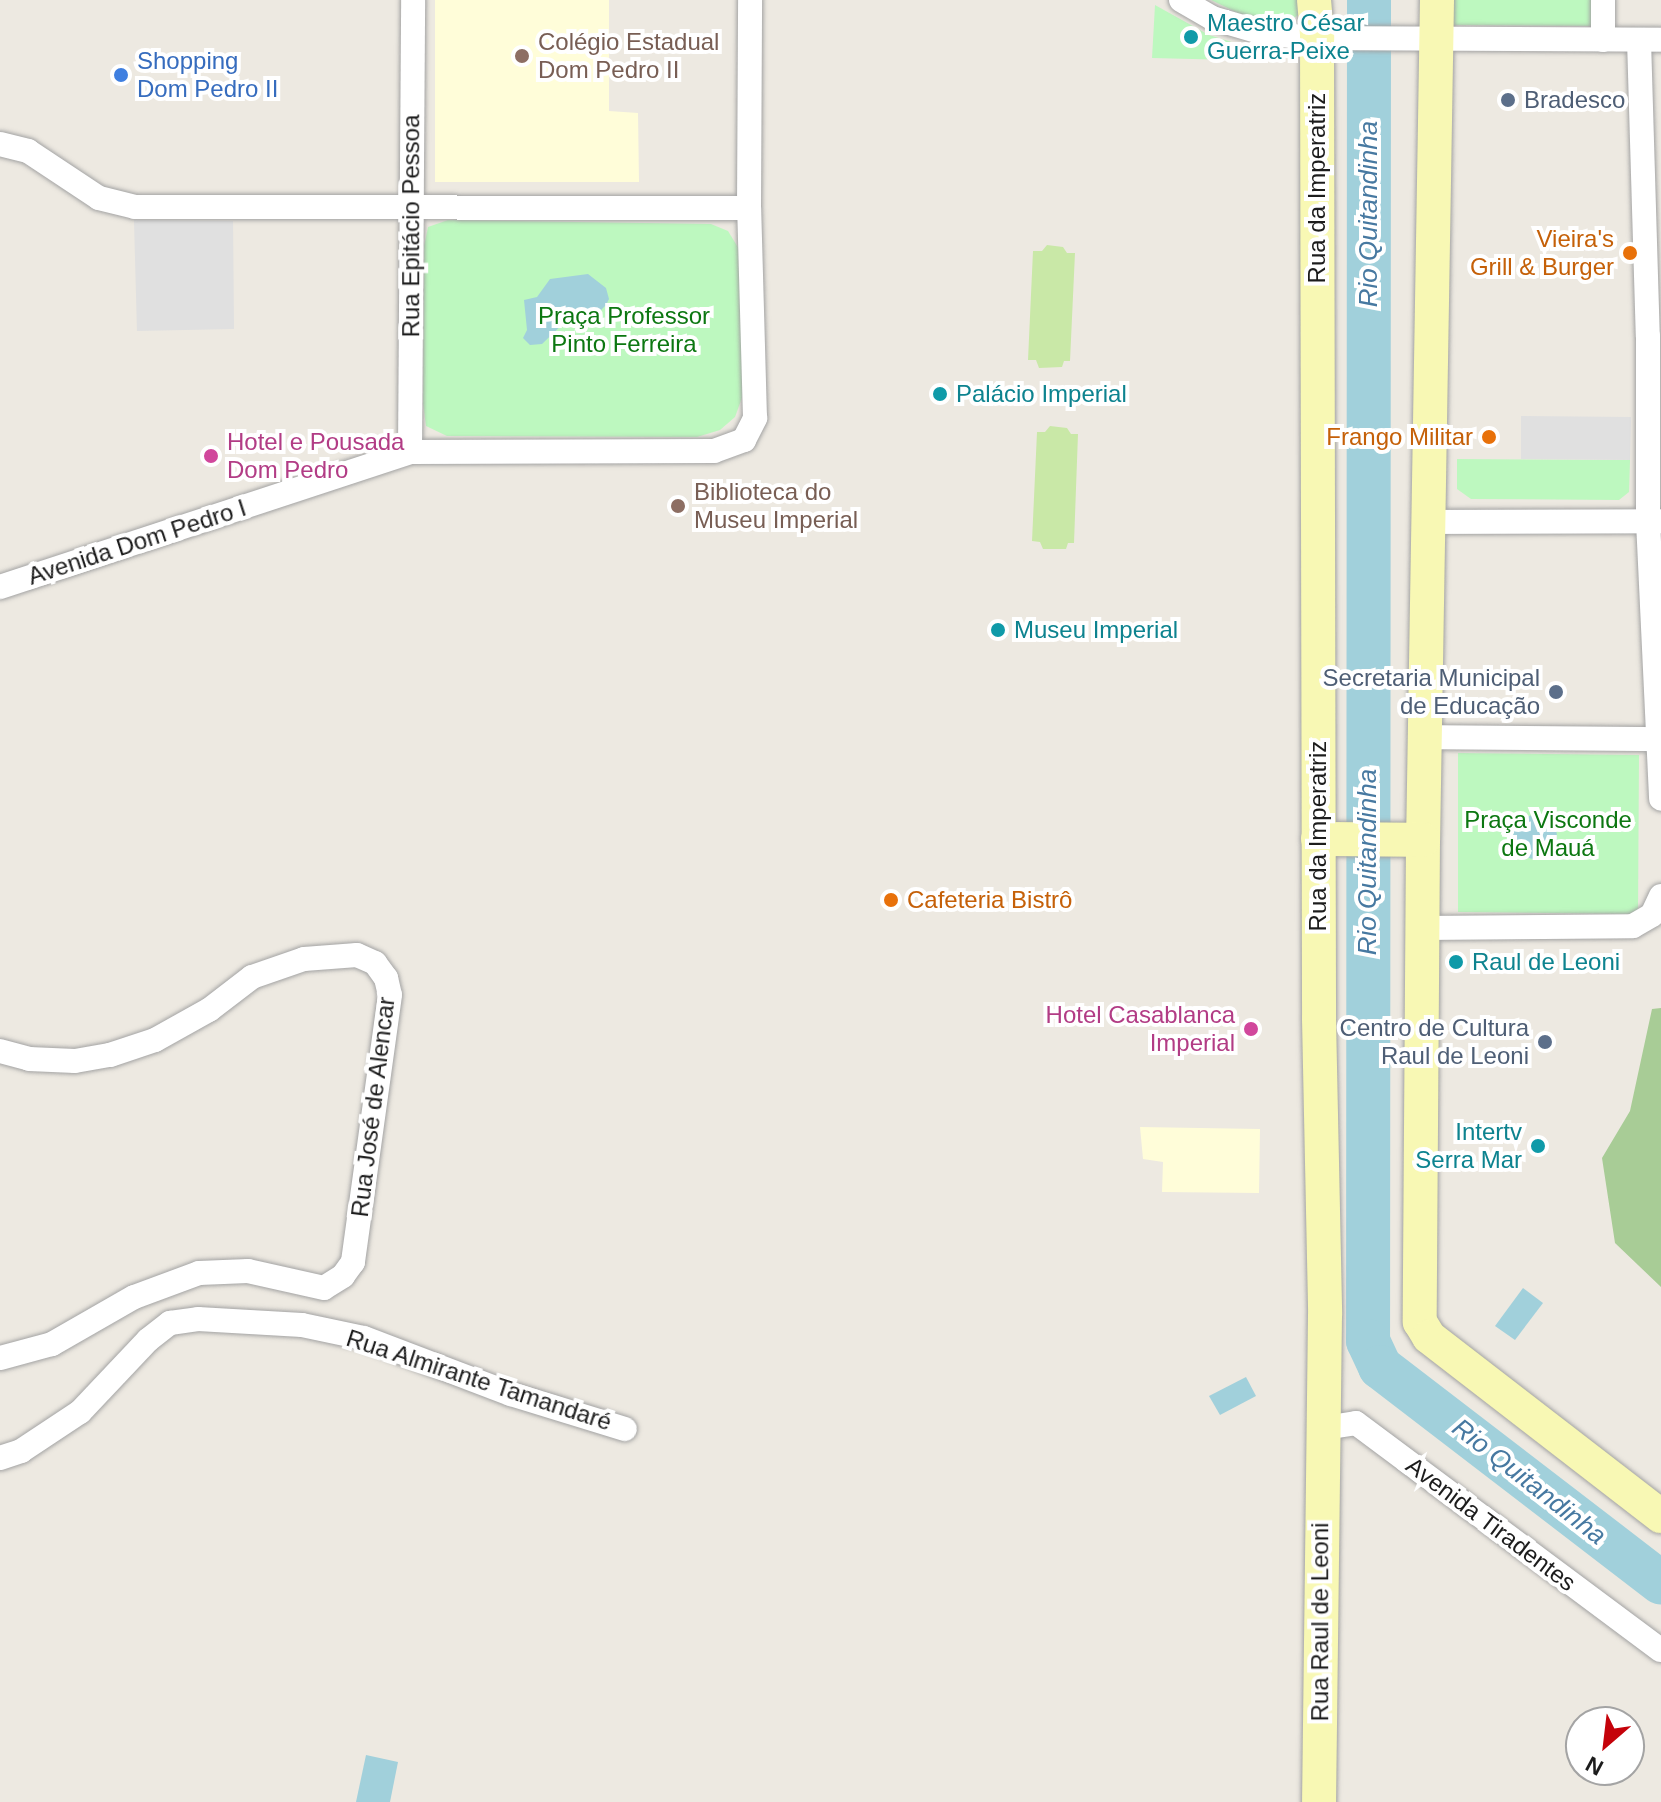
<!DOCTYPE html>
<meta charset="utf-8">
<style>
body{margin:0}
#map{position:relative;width:1661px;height:1802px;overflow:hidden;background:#ede9e1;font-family:Arial,sans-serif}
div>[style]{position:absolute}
.education>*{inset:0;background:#fffdd9}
.grass>*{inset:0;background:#c9e8a7}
.forest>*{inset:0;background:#a8cc96}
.park>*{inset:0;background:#bdf8bf}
.parking>*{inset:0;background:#e0e0e0}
.water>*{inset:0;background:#a1d0db}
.round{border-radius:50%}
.river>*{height:44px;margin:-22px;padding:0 22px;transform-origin:22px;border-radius:22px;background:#a1d0db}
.roads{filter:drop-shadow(0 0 2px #a3a3a3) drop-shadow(0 0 2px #a3a3a3)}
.street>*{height:24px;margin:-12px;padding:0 12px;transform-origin:12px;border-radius:12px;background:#fff}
.secondary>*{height:34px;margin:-17px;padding:0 17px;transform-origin:17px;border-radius:17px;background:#f8f8b4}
.dots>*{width:22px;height:22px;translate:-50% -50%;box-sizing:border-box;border:4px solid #fff;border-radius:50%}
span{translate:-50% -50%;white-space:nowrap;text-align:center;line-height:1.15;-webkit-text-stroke:8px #fff;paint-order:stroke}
.culture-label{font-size:24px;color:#0d838f}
.left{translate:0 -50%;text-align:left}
.right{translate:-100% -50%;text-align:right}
.education-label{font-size:24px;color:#785e54}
.shop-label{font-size:24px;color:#366cbe}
.service-label{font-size:24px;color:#4e5e75}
.street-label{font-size:24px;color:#1c1c1c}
.food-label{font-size:24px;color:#c56008}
.park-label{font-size:24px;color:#0c7711}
.hotel-label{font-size:24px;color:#b23c85}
.water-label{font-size:26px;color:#4779a1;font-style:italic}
.north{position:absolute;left:1565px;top:1706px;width:80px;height:80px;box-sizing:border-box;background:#fff;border:2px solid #a4a4a4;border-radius:50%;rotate:208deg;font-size:22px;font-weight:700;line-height:32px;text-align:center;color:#1c1c1c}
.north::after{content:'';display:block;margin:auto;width:28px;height:36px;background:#c5020a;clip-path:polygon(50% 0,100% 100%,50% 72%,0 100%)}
</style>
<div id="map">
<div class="education">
<div style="clip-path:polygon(435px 0,609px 0,609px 111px,638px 113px,639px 182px,435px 182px)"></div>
<div style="clip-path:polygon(1140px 1127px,1260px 1129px,1259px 1193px,1162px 1192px,1163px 1162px,1143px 1159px)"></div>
</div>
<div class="grass">
<div style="clip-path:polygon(1047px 245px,1063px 247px,1067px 253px,1075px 253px,1070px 361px,1064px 361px,1062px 367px,1039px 368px,1036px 360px,1028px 360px,1033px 251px,1042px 251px)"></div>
<div style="clip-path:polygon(1050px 426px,1067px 428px,1071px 434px,1078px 434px,1074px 543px,1068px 543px,1066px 549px,1043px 549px,1040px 542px,1032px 541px,1037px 432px,1045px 432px)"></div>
</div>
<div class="forest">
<div style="clip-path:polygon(1661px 1008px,1661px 1287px,1615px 1243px,1602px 1158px,1630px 1111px,1652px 1009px)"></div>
</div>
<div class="park">
<div style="clip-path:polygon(1211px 0,1303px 0,1299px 14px,1287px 24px,1242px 15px)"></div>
<div style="clip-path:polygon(1450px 0,1594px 0,1595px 26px,1449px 25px)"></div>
<div style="clip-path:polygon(1155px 5px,1209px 35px,1235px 43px,1233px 60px,1152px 58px)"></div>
<div style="clip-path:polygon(448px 220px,711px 224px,728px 231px,739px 249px,743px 395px,735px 417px,720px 430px,697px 437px,447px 436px,426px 426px,423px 403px,424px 246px,428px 227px)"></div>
<div style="clip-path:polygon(1457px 459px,1630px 460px,1629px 492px,1619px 500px,1471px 499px,1457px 489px)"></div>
<div style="clip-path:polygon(1458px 753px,1639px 755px,1638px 914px,1458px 912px)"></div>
</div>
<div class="parking">
<div style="clip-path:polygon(134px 220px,233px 221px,234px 329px,137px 331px)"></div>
<div style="clip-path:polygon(1521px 416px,1631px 417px,1630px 460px,1521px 459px)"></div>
</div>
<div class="water">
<div style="clip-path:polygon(588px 274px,606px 288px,609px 299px,606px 305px,597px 314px,568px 319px,542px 344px,530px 345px,523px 338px,527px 330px,524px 300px,537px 297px,550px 279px)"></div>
<div class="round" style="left:1513px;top:815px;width:44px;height:44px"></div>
<div style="clip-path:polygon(1523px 1288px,1543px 1303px,1515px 1340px,1495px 1326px)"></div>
<div style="clip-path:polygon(1246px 1377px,1256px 1396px,1220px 1415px,1209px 1396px)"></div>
<div style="clip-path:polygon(366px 1755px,398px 1762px,390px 1802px,356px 1802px)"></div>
</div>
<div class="river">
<div style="left:1369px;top:0;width:1341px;rotate:90.04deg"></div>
<div style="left:1368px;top:1341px;width:29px;rotate:65deg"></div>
<div style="left:1380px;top:1367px;width:354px;rotate:37.5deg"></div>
</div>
<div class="roads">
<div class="street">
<div style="left:1181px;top:0;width:36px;rotate:30deg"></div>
<div style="left:1212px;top:18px;width:57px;rotate:16.2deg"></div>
<div style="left:1267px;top:34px;width:50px;rotate:4.6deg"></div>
<div style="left:1317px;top:38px;width:344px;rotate:0.3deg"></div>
<div style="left:1603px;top:0;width:40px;rotate:90deg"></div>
<div style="left:1639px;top:40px;width:296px;rotate:88.3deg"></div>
<div style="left:1648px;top:336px;width:185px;rotate:90deg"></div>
<div style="left:1648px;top:521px;width:278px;rotate:87.3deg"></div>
<div style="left:0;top:144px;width:29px;rotate:14deg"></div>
<div style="left:28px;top:151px;width:85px;rotate:33.5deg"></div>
<div style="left:99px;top:198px;width:37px;rotate:14deg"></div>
<div style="left:135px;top:207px;width:614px;rotate:0.09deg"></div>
<div style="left:410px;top:452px;width:452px;rotate:-89.6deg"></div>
<div style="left:1429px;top:522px;width:232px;rotate:-0.2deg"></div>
<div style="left:0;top:587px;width:432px;rotate:-18.2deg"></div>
<div style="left:410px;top:452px;width:304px;rotate:-0.2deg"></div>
<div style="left:714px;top:451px;width:32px;rotate:-20deg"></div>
<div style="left:744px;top:440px;width:25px;rotate:-63deg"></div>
<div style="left:755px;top:418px;width:210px;rotate:-91.6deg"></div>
<div style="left:749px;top:208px;width:208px;rotate:-89.7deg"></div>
<div style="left:1424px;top:737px;width:233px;rotate:0.5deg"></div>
<div style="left:1423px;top:928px;width:210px;rotate:-0.5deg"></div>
<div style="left:1633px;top:926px;width:22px;rotate:-30deg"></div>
<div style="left:1652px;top:915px;width:21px;rotate:-65deg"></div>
<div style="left:0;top:1051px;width:30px;rotate:15deg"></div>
<div style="left:29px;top:1059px;width:46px;rotate:2.5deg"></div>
<div style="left:75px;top:1061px;width:36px;rotate:-10deg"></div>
<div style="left:110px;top:1055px;width:47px;rotate:-18.4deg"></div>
<div style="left:155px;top:1040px;width:62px;rotate:-29.1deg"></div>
<div style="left:209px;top:1010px;width:54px;rotate:-37.5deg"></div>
<div style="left:252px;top:977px;width:55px;rotate:-19.1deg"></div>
<div style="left:304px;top:959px;width:53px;rotate:-4.3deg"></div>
<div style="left:357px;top:955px;width:20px;rotate:24deg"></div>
<div style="left:375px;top:963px;width:19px;rotate:54deg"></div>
<div style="left:386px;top:978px;width:17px;rotate:77deg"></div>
<div style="left:390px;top:995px;width:270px;rotate:97.9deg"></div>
<div style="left:353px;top:1262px;width:17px;rotate:126deg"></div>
<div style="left:343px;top:1276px;width:22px;rotate:148deg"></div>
<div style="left:324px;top:1288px;width:78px;rotate:-167.4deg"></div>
<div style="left:248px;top:1271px;width:49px;rotate:177.7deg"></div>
<div style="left:199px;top:1273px;width:69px;rotate:159.7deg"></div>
<div style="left:134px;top:1297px;width:95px;rotate:150.2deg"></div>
<div style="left:52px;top:1344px;width:54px;rotate:164.9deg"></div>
<div style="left:1322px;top:1443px;width:18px;rotate:-61deg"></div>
<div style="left:1331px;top:1427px;width:25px;rotate:-9deg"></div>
<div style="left:1356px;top:1423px;width:380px;rotate:36.7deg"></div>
<div style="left:0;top:1458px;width:22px;rotate:-18deg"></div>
<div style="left:21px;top:1451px;width:71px;rotate:-33.5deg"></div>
<div style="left:80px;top:1412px;width:99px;rotate:-46.6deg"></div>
<div style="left:148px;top:1340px;width:28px;rotate:-38deg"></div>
<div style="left:170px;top:1323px;width:28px;rotate:-8deg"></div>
<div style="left:198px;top:1319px;width:104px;rotate:3.3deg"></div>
<div style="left:302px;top:1325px;width:63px;rotate:11.8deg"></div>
<div style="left:364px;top:1338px;width:157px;rotate:20.9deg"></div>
<div style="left:511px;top:1394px;width:119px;rotate:17.1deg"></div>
</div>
<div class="secondary">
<div style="left:1314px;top:0;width:38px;rotate:85deg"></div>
<div style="left:1317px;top:38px;width:981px;rotate:89.88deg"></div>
<div style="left:1319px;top:1019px;width:296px;rotate:88.8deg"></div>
<div style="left:1325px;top:1315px;width:487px;rotate:90.7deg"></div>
<div style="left:1437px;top:0;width:840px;rotate:90.95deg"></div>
<div style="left:1423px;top:840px;width:482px;rotate:90.4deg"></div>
<div style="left:1420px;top:1322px;width:17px;rotate:59deg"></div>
<div style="left:1429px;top:1337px;width:293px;rotate:37.7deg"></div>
<div style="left:1318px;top:839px;width:105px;rotate:0.5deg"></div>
</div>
</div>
<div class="dots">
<div style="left:1191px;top:37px;background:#0f9aa8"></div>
<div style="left:522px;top:56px;background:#8d6e63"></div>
<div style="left:121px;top:75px;background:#3f7fe0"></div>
<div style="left:1508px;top:100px;background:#5c6f8a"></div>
<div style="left:1630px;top:253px;background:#e8710a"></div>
<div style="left:940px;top:394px;background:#0f9aa8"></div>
<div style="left:1489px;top:437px;background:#e8710a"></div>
<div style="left:211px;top:456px;background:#d1479c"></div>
<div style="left:678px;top:506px;background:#8d6e63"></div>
<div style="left:998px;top:630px;background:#0f9aa8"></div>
<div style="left:1556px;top:692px;background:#5c6f8a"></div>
<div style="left:891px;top:900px;background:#e8710a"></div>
<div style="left:1456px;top:962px;background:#0f9aa8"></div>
<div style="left:1251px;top:1029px;background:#d1479c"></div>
<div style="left:1545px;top:1042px;background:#5c6f8a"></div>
<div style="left:1538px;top:1146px;background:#0f9aa8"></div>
</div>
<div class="culture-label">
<span class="left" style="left:1207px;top:37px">Maestro César<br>Guerra-Peixe</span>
<span class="left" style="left:956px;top:394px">Palácio Imperial</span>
<span class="left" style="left:1014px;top:630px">Museu Imperial</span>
<span class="left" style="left:1472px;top:962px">Raul de Leoni</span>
<span class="right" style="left:1522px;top:1146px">Intertv<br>Serra Mar</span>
</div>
<div class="education-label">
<span class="left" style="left:538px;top:56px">Colégio Estadual<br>Dom Pedro II</span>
<span class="left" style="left:694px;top:506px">Biblioteca do<br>Museu Imperial</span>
</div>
<div class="shop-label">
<span class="left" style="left:137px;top:75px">Shopping<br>Dom Pedro II</span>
</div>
<div class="service-label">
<span class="left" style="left:1524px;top:100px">Bradesco</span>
<span class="right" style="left:1540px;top:692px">Secretaria Municipal<br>de Educação</span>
<span class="right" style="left:1529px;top:1042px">Centro de Cultura<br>Raul de Leoni</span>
</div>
<div class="street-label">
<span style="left:1317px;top:188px;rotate:-90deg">Rua da Imperatriz</span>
<span style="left:411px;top:226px;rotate:-90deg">Rua Epitácio Pessoa</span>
<span style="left:137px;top:542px;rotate:-18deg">Avenida Dom Pedro I</span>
<span style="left:1318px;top:836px;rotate:-90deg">Rua da Imperatriz</span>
<span style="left:373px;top:1107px;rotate:-83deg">Rua José de Alencar</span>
<span style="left:479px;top:1380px;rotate:18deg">Rua Almirante Tamandaré</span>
<span style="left:1491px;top:1524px;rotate:37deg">Avenida Tiradentes</span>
<span style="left:1320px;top:1622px;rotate:-90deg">Rua Raul de Leoni</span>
</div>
<div class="food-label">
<span class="right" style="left:1614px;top:253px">Vieira's<br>Grill &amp; Burger</span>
<span class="right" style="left:1473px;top:437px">Frango Militar</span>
<span class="left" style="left:907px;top:900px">Cafeteria Bistrô</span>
</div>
<div class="park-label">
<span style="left:624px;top:330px">Praça Professor<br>Pinto Ferreira</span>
<span style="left:1548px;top:834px">Praça Visconde<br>de Mauá</span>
</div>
<div class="hotel-label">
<span class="left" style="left:227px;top:456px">Hotel e Pousada<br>Dom Pedro</span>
<span class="right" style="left:1235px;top:1029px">Hotel Casablanca<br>Imperial</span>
</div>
<div class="water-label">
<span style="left:1369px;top:214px;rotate:-90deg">Rio Quitandinha</span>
<span style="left:1368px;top:862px;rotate:-90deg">Rio Quitandinha</span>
<span style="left:1529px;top:1482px;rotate:38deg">Rio Quitandinha</span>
</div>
<div class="north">N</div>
</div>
